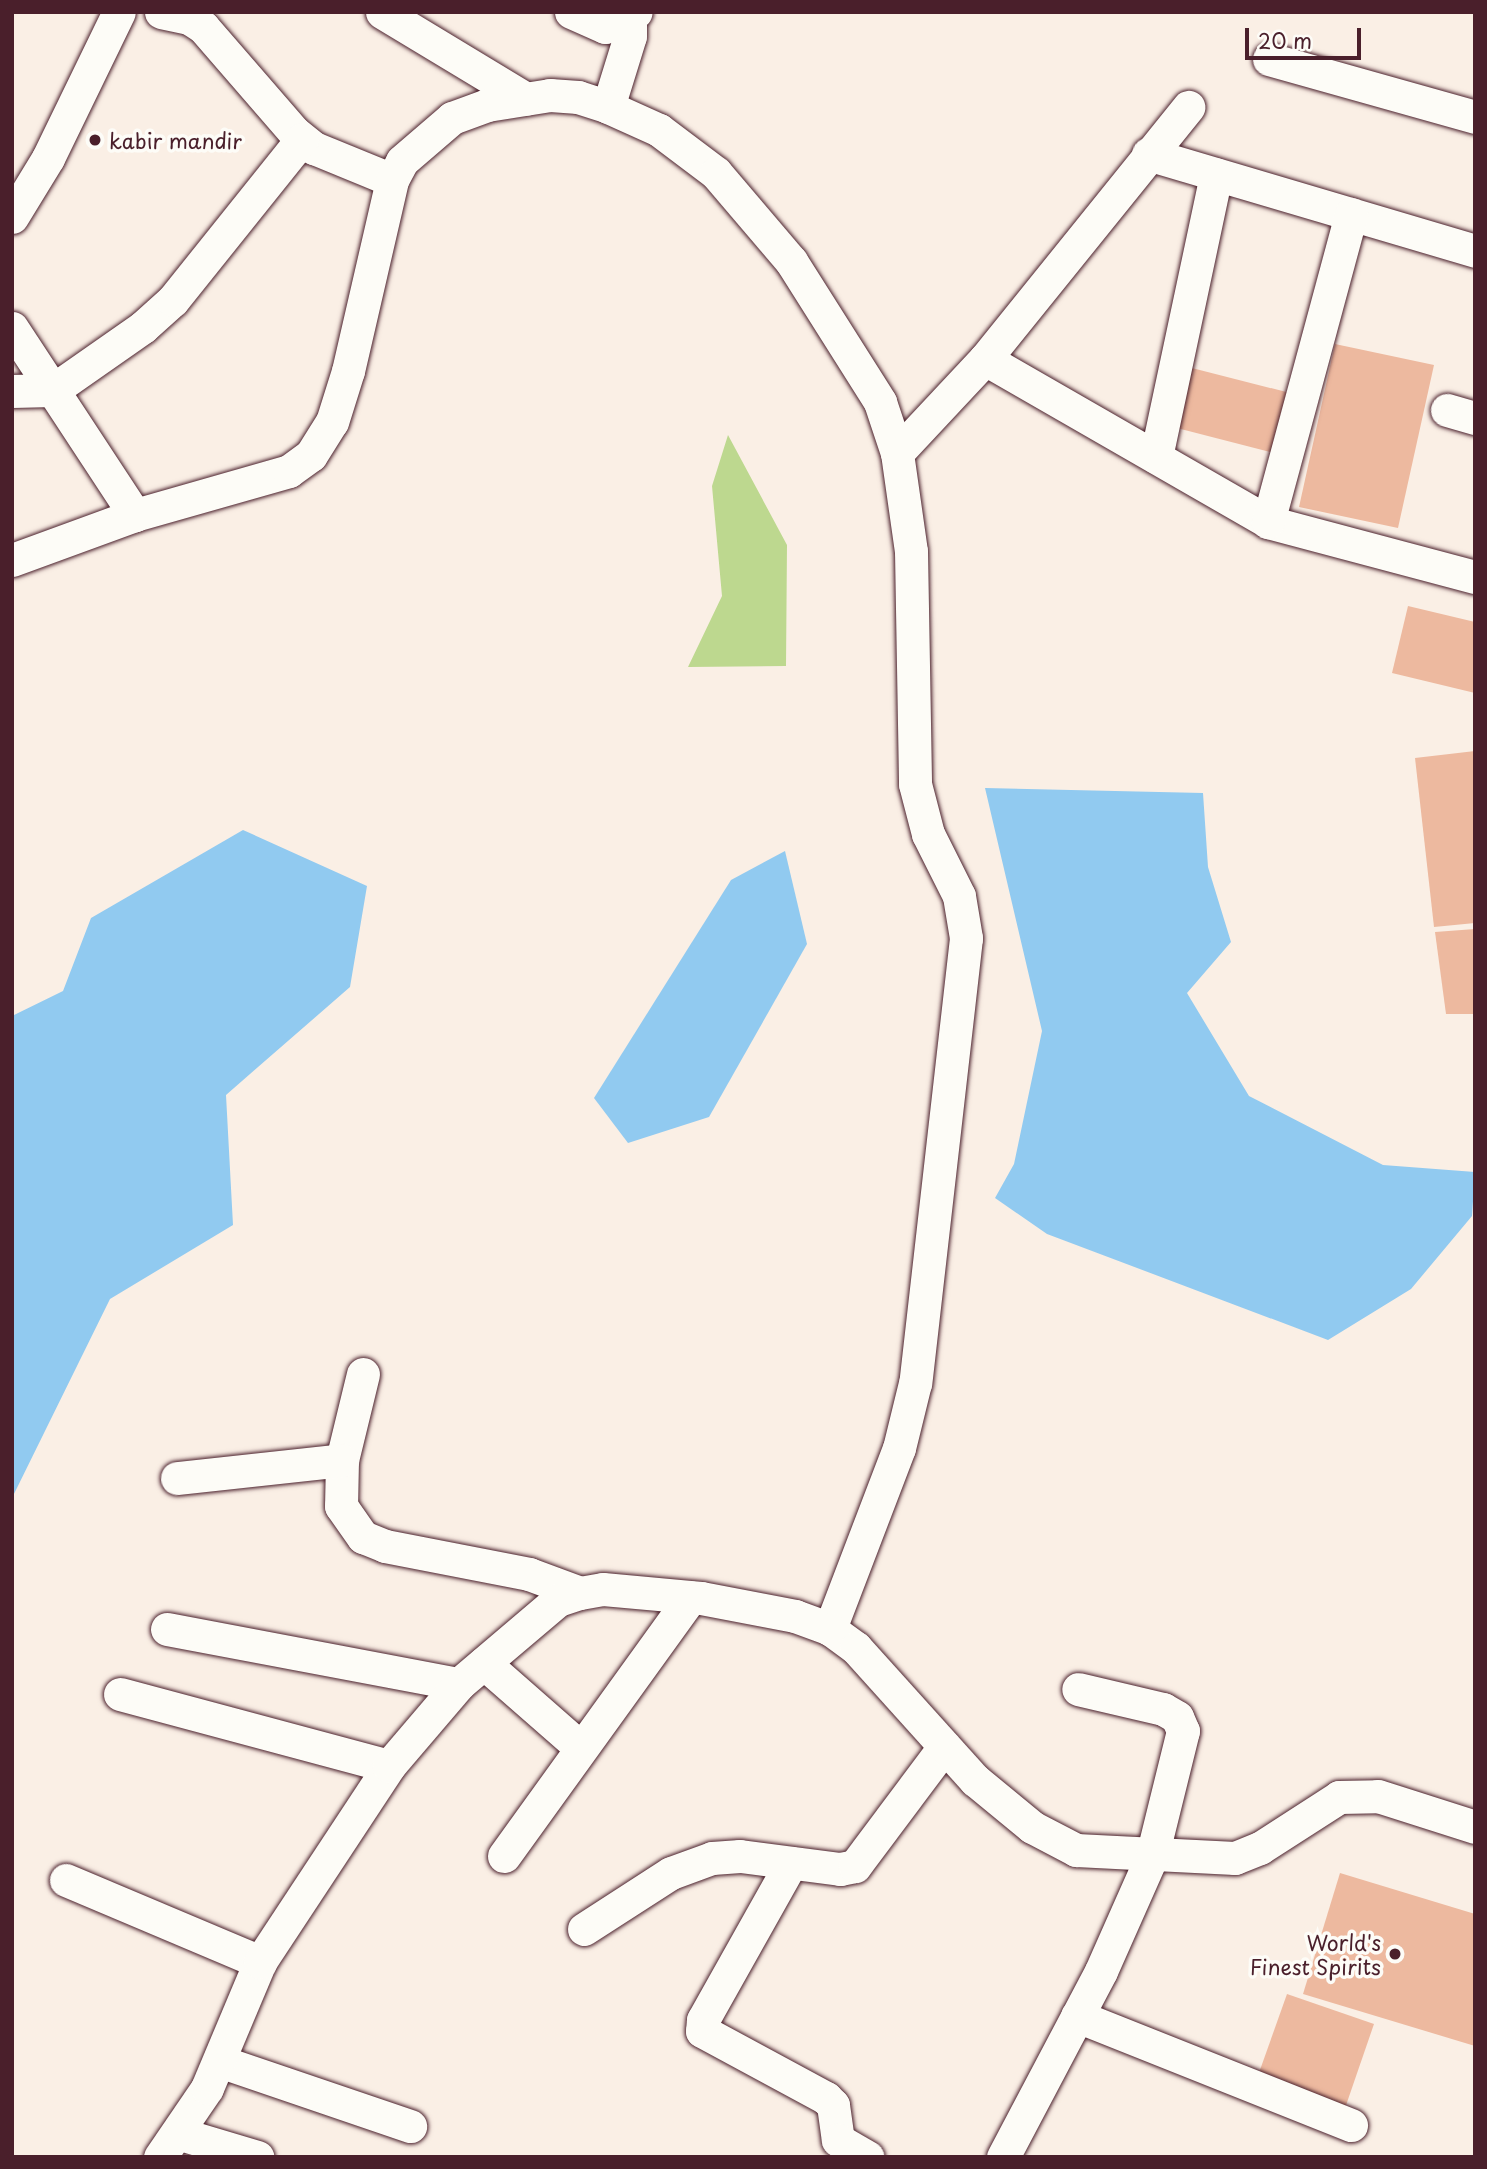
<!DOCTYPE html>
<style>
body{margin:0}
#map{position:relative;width:1487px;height:2169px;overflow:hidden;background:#faefe5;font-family:"Playpen Sans",sans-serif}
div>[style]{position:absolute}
.green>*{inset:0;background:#bdd88f}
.water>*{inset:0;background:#91caf0}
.building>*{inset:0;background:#edb99f}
.roads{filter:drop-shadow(0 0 2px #4a1f2b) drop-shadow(0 0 2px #4a1f2b)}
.street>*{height:33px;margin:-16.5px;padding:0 16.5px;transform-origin:16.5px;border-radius:16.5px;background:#fdfcf7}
.dots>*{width:19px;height:19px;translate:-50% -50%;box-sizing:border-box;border:4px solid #fdfcf7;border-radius:50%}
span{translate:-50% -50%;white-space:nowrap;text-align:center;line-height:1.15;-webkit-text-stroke:7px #fdfcf7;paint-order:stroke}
.poi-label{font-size:21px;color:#4a1f2b}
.left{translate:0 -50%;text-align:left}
.right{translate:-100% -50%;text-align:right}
.frame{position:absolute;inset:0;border:14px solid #4a1f2b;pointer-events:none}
.scale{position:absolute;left:1245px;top:28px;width:116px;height:32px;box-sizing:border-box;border:4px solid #4a1f2b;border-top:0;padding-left:9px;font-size:21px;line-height:24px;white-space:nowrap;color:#4a1f2b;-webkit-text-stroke:5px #fdfcf7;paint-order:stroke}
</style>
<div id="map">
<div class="green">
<div style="clip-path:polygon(728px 435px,787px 545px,786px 666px,688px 667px,722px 596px,712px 486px)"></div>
</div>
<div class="water">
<div style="clip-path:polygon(985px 788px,1203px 793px,1208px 867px,1231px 942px,1187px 993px,1249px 1096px,1383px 1165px,1475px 1172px,1472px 1216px,1411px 1289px,1328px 1340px,1047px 1234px,995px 1198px,1014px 1164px,1042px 1031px)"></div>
<div style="clip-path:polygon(243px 830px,367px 886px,350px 987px,226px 1095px,233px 1225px,110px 1299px,12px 1498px,12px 1016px,63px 991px,91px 918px)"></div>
<div style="clip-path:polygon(785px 851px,807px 944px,709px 1117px,628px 1143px,594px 1098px,731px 880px)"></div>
</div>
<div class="building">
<div style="clip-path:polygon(1335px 344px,1434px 365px,1398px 528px,1299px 507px)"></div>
<div style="clip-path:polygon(1188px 367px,1298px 395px,1282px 455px,1173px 427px)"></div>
<div style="clip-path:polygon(1408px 606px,1475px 622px,1475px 693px,1392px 673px)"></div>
<div style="clip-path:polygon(1475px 751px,1475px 923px,1434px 927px,1415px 758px)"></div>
<div style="clip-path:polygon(1475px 929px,1475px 1014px,1446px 1014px,1435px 932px)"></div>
<div style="clip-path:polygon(1340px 1873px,1475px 1914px,1475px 2046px,1303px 1994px)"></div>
<div style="clip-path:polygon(1287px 1994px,1374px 2024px,1343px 2114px,1255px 2084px)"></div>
</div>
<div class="roads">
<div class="street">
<div style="left:161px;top:12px;width:29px;rotate:12deg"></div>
<div style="left:189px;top:18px;width:17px;rotate:33deg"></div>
<div style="left:203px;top:27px;width:139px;rotate:49.1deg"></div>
<div style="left:294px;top:132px;width:26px;rotate:39deg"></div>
<div style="left:314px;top:148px;width:84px;rotate:22.3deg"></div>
<div style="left:382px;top:12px;width:168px;rotate:31.1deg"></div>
<div style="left:571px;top:12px;width:37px;rotate:24deg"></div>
<div style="left:605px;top:27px;width:34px;rotate:-26deg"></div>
<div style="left:1269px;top:59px;width:214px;rotate:15.7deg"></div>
<div style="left:608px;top:107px;width:74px;rotate:-72.8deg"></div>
<div style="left:630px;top:36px;width:24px;rotate:-90deg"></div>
<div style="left:1148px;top:154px;width:341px;rotate:16.5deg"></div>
<div style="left:12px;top:217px;width:69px;rotate:-58.6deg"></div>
<div style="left:48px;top:158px;width:162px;rotate:-64.1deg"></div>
<div style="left:12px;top:328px;width:224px;rotate:56.7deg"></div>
<div style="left:985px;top:359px;width:327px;rotate:29.9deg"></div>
<div style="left:1268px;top:522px;width:214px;rotate:14.9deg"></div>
<div style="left:12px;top:391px;width:41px;rotate:-1.4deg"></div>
<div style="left:53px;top:390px;width:110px;rotate:-35deg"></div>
<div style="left:143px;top:327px;width:40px;rotate:-42deg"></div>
<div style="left:173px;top:300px;width:206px;rotate:-51.3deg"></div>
<div style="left:1447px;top:410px;width:29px;rotate:16deg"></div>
<div style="left:897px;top:453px;width:129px;rotate:-46.9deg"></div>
<div style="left:985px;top:359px;width:324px;rotate:-51.1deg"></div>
<div style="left:1156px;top:457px;width:289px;rotate:-78deg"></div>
<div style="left:1268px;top:522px;width:319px;rotate:-74.9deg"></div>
<div style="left:12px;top:560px;width:131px;rotate:-20.1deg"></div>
<div style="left:135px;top:515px;width:160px;rotate:-15.9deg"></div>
<div style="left:289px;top:471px;width:27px;rotate:-36deg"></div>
<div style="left:311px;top:455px;width:39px;rotate:-58deg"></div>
<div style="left:332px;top:422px;width:53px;rotate:-72.6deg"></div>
<div style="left:348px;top:371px;width:196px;rotate:-77deg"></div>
<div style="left:392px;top:180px;width:21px;rotate:-62deg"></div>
<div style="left:402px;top:161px;width:66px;rotate:-40.7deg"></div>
<div style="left:452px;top:118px;width:37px;rotate:-20deg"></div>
<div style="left:487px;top:105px;width:64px;rotate:-9deg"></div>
<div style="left:550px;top:95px;width:28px;rotate:4deg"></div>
<div style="left:578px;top:97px;width:32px;rotate:18deg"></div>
<div style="left:608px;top:107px;width:56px;rotate:24.3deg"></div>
<div style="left:659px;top:130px;width:71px;rotate:37deg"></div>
<div style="left:716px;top:173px;width:116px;rotate:49.6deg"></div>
<div style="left:791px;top:261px;width:167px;rotate:57.7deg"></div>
<div style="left:880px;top:402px;width:54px;rotate:71.6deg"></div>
<div style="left:897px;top:453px;width:99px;rotate:81.9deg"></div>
<div style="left:911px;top:551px;width:233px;rotate:89deg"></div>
<div style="left:915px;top:784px;width:52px;rotate:75.4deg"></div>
<div style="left:928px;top:834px;width:69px;rotate:63.4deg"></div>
<div style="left:959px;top:896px;width:43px;rotate:80.5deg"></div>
<div style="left:966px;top:938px;width:448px;rotate:96.5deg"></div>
<div style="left:915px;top:1383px;width:67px;rotate:103.8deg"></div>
<div style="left:899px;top:1448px;width:194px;rotate:110.9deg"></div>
<div style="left:363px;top:1374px;width:89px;rotate:103.7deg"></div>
<div style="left:342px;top:1460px;width:46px;rotate:91.2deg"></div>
<div style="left:341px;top:1506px;width:38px;rotate:55deg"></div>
<div style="left:363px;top:1537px;width:24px;rotate:22deg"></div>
<div style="left:385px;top:1546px;width:147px;rotate:11deg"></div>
<div style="left:529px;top:1574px;width:54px;rotate:20.4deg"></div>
<div style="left:177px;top:1478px;width:166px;rotate:-6.2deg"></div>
<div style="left:167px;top:1629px;width:297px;rotate:10.7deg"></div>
<div style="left:484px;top:1663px;width:128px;rotate:41.2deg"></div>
<div style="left:120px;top:1694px;width:278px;rotate:15deg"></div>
<div style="left:504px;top:1856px;width:319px;rotate:-54.2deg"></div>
<div style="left:791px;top:1863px;width:180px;rotate:119.3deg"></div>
<div style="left:703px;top:2020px;width:11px;rotate:95deg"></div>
<div style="left:702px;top:2031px;width:141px;rotate:28.4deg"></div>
<div style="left:826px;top:2098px;width:10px;rotate:45deg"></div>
<div style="left:833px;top:2105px;width:35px;rotate:82deg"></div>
<div style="left:838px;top:2140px;width:34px;rotate:30deg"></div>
<div style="left:66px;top:1880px;width:211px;rotate:22.9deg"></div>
<div style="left:584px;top:1929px;width:103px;rotate:-32.8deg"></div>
<div style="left:671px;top:1873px;width:44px;rotate:-20.1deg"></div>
<div style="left:712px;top:1858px;width:28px;rotate:-4deg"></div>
<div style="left:740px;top:1856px;width:101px;rotate:7.4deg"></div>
<div style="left:840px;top:1869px;width:15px;rotate:-11deg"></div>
<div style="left:855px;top:1866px;width:149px;rotate:-53.2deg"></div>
<div style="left:1077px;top:2016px;width:295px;rotate:21.7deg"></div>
<div style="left:219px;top:2061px;width:202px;rotate:18.8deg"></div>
<div style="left:177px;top:2133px;width:84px;rotate:16.7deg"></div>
<div style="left:160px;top:2157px;width:83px;rotate:-55.7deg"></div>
<div style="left:207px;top:2088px;width:137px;rotate:-67.2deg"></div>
<div style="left:260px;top:1962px;width:235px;rotate:-56.6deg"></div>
<div style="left:389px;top:1766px;width:108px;rotate:-49.5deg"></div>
<div style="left:459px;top:1684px;width:130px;rotate:-40.3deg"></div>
<div style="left:558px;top:1600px;width:23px;rotate:-18deg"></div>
<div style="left:580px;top:1593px;width:23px;rotate:-10deg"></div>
<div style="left:603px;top:1589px;width:98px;rotate:5.2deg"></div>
<div style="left:701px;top:1598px;width:96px;rotate:10.8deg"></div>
<div style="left:795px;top:1616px;width:37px;rotate:20deg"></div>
<div style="left:830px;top:1629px;width:32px;rotate:36deg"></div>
<div style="left:856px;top:1648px;width:178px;rotate:48deg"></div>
<div style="left:975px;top:1780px;width:74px;rotate:39.5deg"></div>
<div style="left:1032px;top:1827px;width:50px;rotate:27.6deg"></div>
<div style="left:1076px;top:1850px;width:159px;rotate:2.9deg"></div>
<div style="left:1235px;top:1858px;width:27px;rotate:-22deg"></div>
<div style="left:1260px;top:1848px;width:94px;rotate:-32.8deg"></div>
<div style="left:1339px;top:1797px;width:39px;rotate:-1deg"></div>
<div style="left:1378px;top:1796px;width:102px;rotate:17.7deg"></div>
<div style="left:1003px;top:2157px;width:210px;rotate:-62.2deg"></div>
<div style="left:1101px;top:1971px;width:126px;rotate:-66.1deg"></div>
<div style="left:1152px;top:1856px;width:129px;rotate:-76.1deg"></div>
<div style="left:1183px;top:1731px;width:15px;rotate:-113deg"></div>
<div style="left:1177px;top:1717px;width:16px;rotate:-150deg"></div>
<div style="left:1163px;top:1709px;width:87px;rotate:-166.8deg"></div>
</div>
</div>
<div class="dots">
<div style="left:95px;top:140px;background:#4a1f2b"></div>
<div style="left:1395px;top:1954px;background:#4a1f2b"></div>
</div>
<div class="poi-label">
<span class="left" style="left:109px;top:140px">kabir mandir</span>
<span class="right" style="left:1381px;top:1954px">World's<br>Finest Spirits</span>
</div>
<div class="frame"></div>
<div class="scale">20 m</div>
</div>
